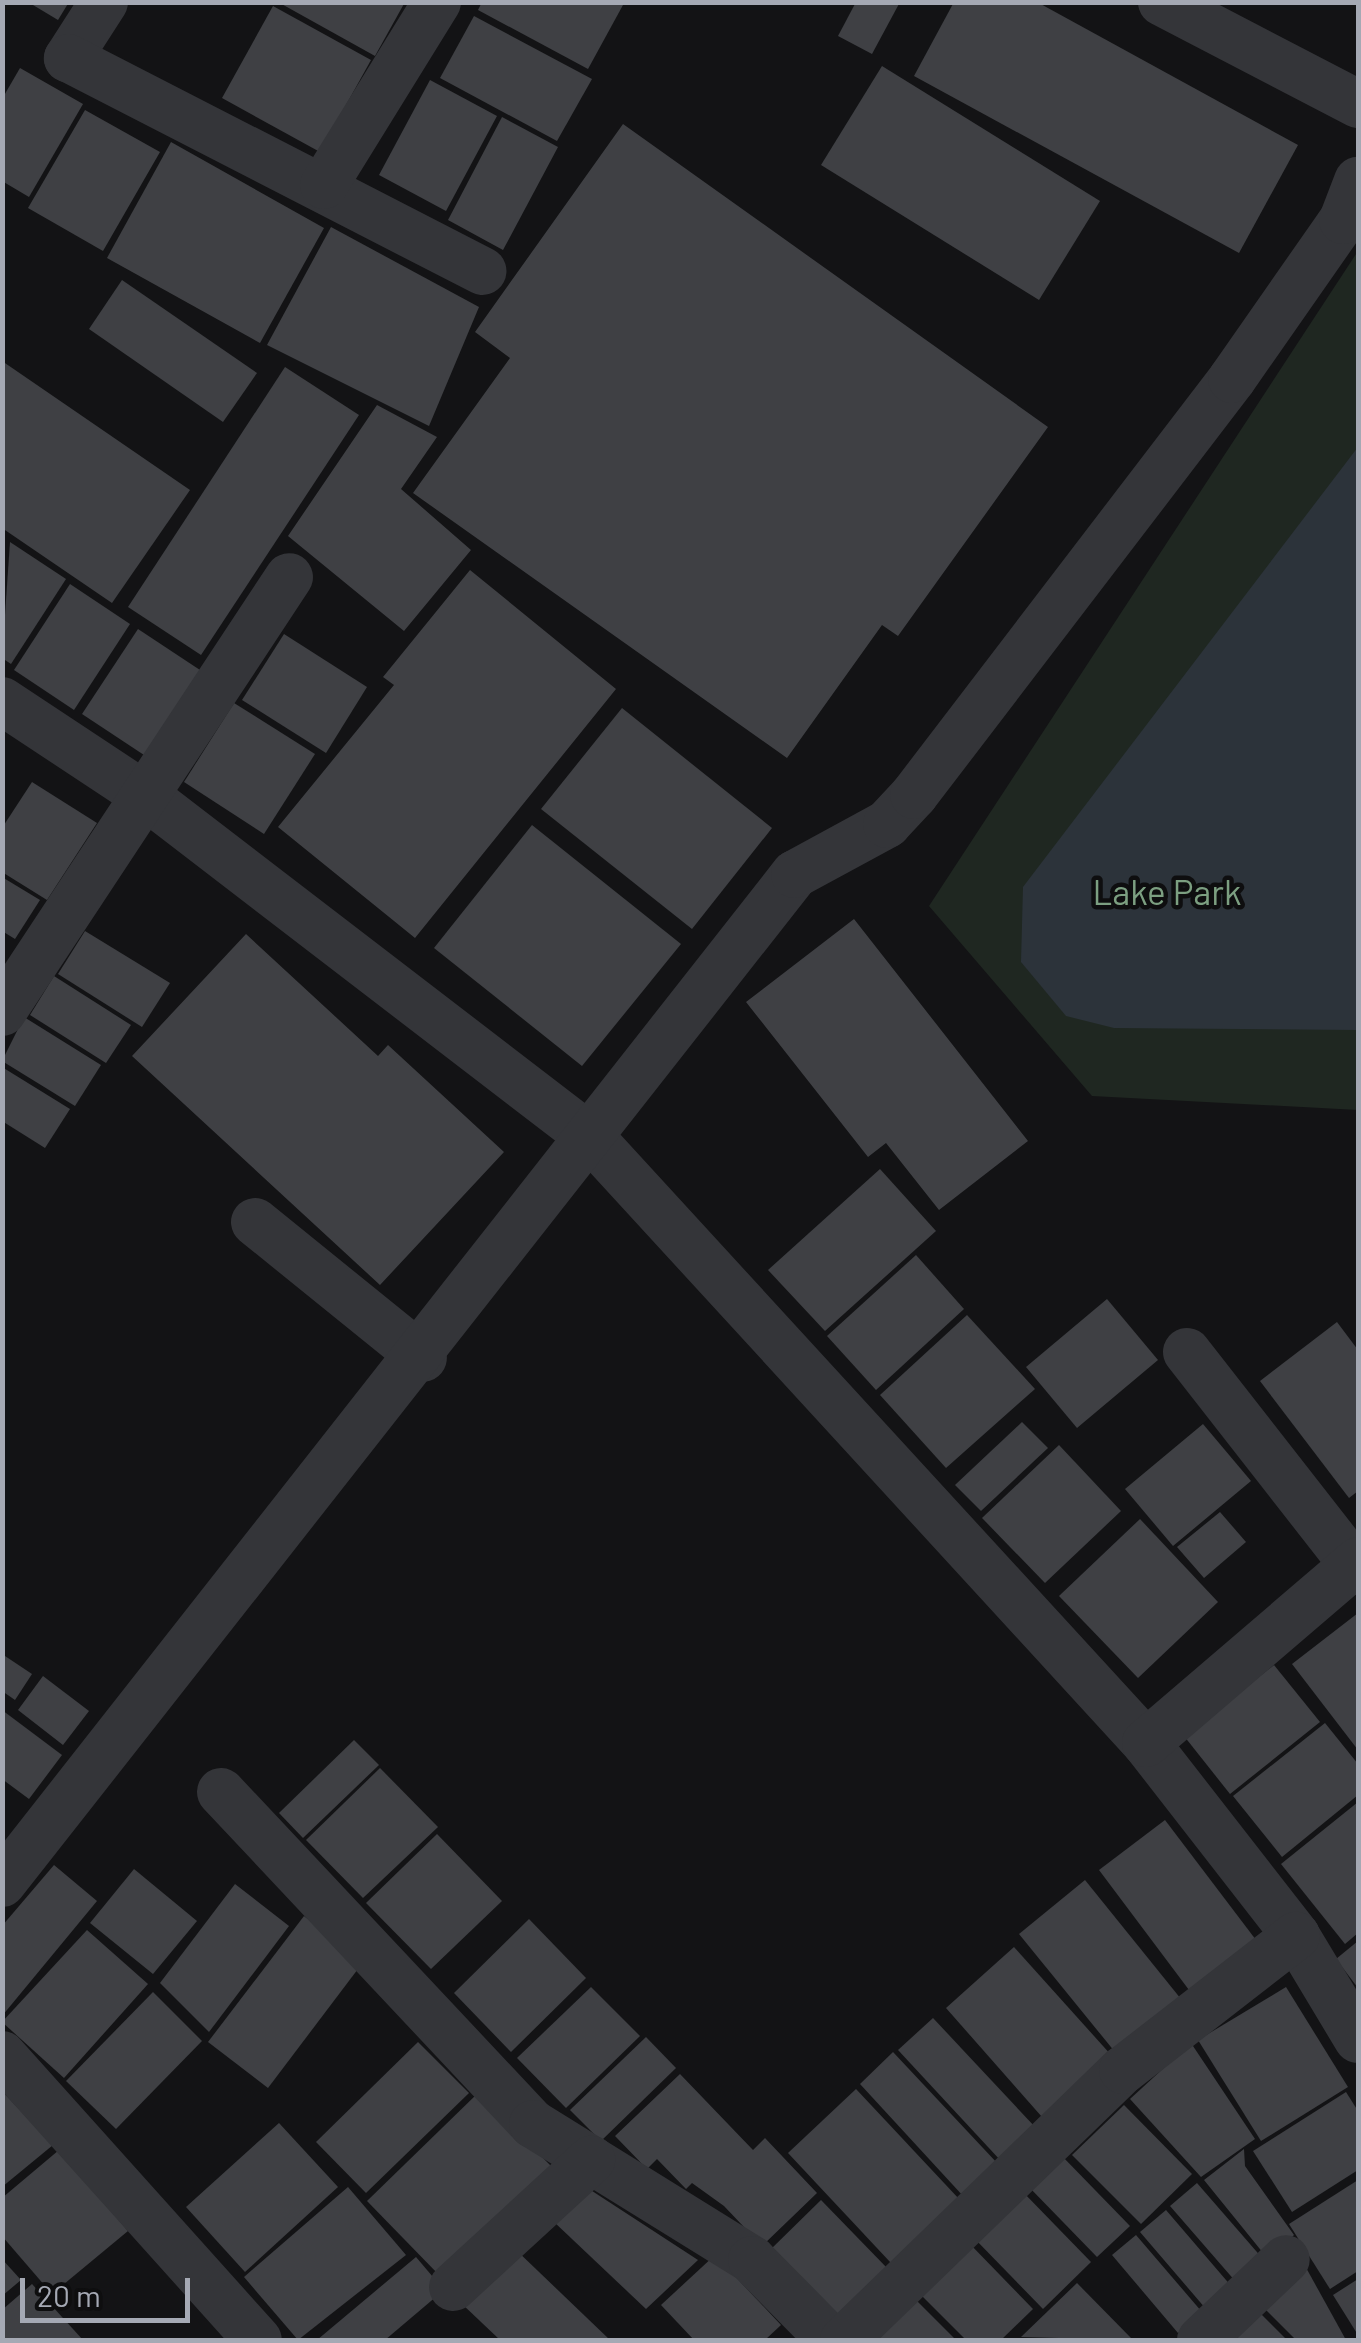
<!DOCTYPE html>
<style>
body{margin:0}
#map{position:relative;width:1361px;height:2343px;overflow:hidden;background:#131315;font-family:Barlow,sans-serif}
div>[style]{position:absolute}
.green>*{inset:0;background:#1f2721}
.water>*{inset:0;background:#2c333a}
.building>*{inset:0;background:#3f4044}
.minor>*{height:48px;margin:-24px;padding:0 24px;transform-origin:24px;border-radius:24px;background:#343539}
span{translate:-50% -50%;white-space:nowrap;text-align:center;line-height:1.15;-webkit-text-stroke:9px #0e0e0f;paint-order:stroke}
.park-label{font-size:35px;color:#7c9f81}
.frame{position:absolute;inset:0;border:5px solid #a5a9b4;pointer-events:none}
.scale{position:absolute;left:20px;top:2278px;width:170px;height:45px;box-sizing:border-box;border:5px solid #a5a9b4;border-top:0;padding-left:12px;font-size:30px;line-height:35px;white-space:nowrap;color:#a5a9b4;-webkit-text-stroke:8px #0e0e0f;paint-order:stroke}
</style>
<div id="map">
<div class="green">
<div style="clip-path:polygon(1358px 251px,1358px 1110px,1092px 1096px,929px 906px)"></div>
</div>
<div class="water">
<div style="clip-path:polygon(1358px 447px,1358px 1030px,1114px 1028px,1066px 1016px,1021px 962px,1023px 887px)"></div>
</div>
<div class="building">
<div style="clip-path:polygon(28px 2px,69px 2px,58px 20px)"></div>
<div style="clip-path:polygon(278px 2px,405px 2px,375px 56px)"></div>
<div style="clip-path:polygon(482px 2px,618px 2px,623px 5px,588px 69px,478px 10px)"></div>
<div style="clip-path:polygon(856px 2px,900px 2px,872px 54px,838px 36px)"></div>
<div style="clip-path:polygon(954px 2px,1037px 2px,1298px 145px,1239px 253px,914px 76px)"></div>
<div style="clip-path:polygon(273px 6px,371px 60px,320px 152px,222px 98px)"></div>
<div style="clip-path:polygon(474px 16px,592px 79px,557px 141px,440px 78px)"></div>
<div style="clip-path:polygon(882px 66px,1100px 201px,1039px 300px,821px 165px)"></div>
<div style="clip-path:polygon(20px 68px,83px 104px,29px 197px,2px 181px,2px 99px)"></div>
<div style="clip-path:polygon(430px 80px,497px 116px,446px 211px,379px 175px)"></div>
<div style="clip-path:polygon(85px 110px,160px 152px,103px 251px,28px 208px)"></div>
<div style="clip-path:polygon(502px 117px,558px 147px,503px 250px,448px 220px)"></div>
<div style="clip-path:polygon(623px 124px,1048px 427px,898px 636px,882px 625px,787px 758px,413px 493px,510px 358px,475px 332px)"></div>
<div style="clip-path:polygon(171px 142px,324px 228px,260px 343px,107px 258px)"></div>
<div style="clip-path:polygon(331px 227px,479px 307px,429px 426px,267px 345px)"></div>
<div style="clip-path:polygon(122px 280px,257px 373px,223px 422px,89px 329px)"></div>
<div style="clip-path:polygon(2px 361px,190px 490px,112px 603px,2px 528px)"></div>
<div style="clip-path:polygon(285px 367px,359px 415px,201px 655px,128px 607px)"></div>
<div style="clip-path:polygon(377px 405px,437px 437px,401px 489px,471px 550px,404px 631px,288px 536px)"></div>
<div style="clip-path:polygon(10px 542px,66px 579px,11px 664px,2px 658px)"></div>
<div style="clip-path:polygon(470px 570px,616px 689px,415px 938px,278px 827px,394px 685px,383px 677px)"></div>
<div style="clip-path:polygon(70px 584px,130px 624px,74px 710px,14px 670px)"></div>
<div style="clip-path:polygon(138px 629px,200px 670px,144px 755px,82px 714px)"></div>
<div style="clip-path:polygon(284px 634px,367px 687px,326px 753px,242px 700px)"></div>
<div style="clip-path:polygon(234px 703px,315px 754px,264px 834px,184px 782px)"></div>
<div style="clip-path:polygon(622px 708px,772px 828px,692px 929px,541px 809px)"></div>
<div style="clip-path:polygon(32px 782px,97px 823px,47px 900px,2px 872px,2px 828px)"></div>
<div style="clip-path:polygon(532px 825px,681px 944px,582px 1066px,434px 948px)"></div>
<div style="clip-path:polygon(2px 877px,40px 900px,15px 939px,2px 931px)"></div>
<div style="clip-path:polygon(854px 919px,1028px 1141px,939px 1210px,886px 1143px,868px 1157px,746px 1002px)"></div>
<div style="clip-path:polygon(85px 931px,170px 983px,142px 1027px,58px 974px)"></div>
<div style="clip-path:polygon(246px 934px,378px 1056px,388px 1045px,504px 1152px,380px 1285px,132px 1056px)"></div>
<div style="clip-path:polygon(54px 976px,131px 1025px,106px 1063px,30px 1015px)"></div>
<div style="clip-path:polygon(24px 1017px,101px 1065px,75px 1106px,2px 1061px)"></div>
<div style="clip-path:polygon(2px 1067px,70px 1109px,45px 1148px,2px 1121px)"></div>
<div style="clip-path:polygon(880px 1169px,936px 1231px,825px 1331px,768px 1270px)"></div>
<div style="clip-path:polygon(916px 1255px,964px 1309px,876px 1390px,827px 1336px)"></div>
<div style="clip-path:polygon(1107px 1299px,1158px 1360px,1077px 1428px,1026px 1367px)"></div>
<div style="clip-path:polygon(967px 1315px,1035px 1389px,946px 1468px,880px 1395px)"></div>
<div style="clip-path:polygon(1337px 1322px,1358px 1350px,1358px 1491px,1349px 1498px,1260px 1381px)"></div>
<div style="clip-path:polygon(1022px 1422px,1048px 1448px,981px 1511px,955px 1485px)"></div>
<div style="clip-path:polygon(1203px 1424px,1251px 1481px,1173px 1546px,1125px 1489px)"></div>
<div style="clip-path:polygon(1059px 1445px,1121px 1511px,1045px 1583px,982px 1518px)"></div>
<div style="clip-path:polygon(1220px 1512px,1246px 1542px,1204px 1578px,1177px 1547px)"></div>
<div style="clip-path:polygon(1140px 1519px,1218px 1602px,1138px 1678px,1059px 1596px)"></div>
<div style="clip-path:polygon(1358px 1613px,1358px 1750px,1292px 1664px)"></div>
<div style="clip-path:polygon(2px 1654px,32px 1674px,15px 1700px,2px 1691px)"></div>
<div style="clip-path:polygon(1274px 1665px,1320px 1722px,1230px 1794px,1184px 1736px)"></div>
<div style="clip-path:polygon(43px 1676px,89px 1711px,63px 1745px,18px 1710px)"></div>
<div style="clip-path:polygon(2px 1710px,62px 1755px,29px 1799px,2px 1779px)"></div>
<div style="clip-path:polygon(1325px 1723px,1358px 1764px,1358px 1795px,1282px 1857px,1233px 1796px)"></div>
<div style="clip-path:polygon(354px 1740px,379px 1765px,303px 1838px,279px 1813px)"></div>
<div style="clip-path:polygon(380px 1768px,438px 1827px,363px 1898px,306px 1840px)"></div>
<div style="clip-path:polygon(1358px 1802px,1358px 1933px,1345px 1944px,1281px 1864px)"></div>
<div style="clip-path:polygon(1165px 1820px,1256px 1940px,1189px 1990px,1099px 1870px)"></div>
<div style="clip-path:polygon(437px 1834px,502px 1901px,431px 1969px,366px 1903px)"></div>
<div style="clip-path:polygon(54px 1865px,97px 1901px,2px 2016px,2px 1926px)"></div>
<div style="clip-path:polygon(134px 1869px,197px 1921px,153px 1974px,90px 1923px)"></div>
<div style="clip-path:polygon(1085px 1880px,1181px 1999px,1115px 2052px,1019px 1934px)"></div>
<div style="clip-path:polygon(235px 1884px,289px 1926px,209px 2032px,160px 1983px)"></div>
<div style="clip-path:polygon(304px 1916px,364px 1961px,268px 2088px,208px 2042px)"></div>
<div style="clip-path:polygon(529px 1919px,586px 1978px,511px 2052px,454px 1993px)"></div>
<div style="clip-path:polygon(87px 1930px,148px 1984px,64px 2078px,2px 2022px)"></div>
<div style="clip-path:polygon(1358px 1941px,1358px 1988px,1336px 1959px)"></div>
<div style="clip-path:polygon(1014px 1947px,1112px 2056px,1042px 2117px,946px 2008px)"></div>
<div style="clip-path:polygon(591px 1987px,640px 2036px,566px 2108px,517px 2058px)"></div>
<div style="clip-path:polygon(1286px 1987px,1348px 2087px,1261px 2141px,1198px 2040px)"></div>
<div style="clip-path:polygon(153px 1992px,202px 2041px,116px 2129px,66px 2081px)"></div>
<div style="clip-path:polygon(933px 2018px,1036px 2128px,1001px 2161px,898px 2050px)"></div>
<div style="clip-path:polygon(646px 2037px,676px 2068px,601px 2141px,570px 2110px)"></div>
<div style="clip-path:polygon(418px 2042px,469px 2093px,366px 2193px,316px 2142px)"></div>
<div style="clip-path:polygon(1191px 2043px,1255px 2139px,1201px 2177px,1130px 2099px)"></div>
<div style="clip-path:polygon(893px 2052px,998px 2164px,964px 2197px,860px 2084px)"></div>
<div style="clip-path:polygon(680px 2074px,753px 2150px,765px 2138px,817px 2193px,762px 2246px,724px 2206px,692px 2183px,686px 2189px,657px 2159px,647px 2169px,615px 2136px)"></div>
<div style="clip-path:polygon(856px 2089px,960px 2200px,891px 2263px,788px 2153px)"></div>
<div style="clip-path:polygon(2px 2091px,53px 2145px,2px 2187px)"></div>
<div style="clip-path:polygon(1346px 2092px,1358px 2111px,1358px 2170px,1292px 2212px,1253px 2151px)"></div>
<div style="clip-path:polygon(478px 2093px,552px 2167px,440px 2276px,367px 2201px)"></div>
<div style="clip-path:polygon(1124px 2105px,1192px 2174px,1141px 2224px,1072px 2155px)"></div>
<div style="clip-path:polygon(279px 2123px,338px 2187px,245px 2272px,186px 2207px)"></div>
<div style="clip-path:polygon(1244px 2149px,1245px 2166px,1294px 2235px,1268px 2259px,1204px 2180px)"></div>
<div style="clip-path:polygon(59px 2150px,128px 2231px,52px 2294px,2px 2236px,2px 2198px)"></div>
<div style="clip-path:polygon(1061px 2155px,1130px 2226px,1097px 2257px,1028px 2186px)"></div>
<div style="clip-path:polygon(1358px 2180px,1358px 2271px,1330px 2289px,1289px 2224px)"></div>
<div style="clip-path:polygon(1197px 2183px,1263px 2259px,1236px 2282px,1170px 2206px)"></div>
<div style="clip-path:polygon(348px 2187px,406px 2255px,298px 2340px,244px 2277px)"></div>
<div style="clip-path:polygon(586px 2187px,698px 2260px,646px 2309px,553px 2221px)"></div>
<div style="clip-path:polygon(1021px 2190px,1091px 2262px,1043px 2309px,973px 2237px)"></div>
<div style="clip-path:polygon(821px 2200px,888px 2269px,836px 2320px,769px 2251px)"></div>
<div style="clip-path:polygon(1166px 2210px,1232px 2287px,1206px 2309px,1140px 2232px)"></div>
<div style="clip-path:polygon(1136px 2235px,1202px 2312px,1178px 2333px,1112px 2255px)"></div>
<div style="clip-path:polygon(968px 2242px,1033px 2309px,1001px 2340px,966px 2340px,917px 2291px)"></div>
<div style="clip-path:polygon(514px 2248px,610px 2340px,500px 2340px,461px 2303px)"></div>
<div style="clip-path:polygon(715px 2255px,781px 2325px,765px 2340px,694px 2340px,661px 2305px)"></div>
<div style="clip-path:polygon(416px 2257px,444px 2290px,385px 2340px,317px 2340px)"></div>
<div style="clip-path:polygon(2px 2259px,21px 2280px,2px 2296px)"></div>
<div style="clip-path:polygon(1304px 2264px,1346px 2340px,1296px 2340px,1261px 2305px)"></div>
<div style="clip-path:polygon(1358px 2279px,1358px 2335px,1333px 2295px)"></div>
<div style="clip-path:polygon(1077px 2283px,1133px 2340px,1021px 2337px)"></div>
<div style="clip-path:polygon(32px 2284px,83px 2340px,2px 2340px,2px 2310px)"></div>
<div style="clip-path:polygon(915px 2299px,956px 2340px,872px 2340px)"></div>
<div style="clip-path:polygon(1257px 2310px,1287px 2340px,1226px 2340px)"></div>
</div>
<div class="minor">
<div style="left:104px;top:2px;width:67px;rotate:122.7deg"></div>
<div style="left:68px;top:58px;width:466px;rotate:27.2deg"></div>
<div style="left:1162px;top:2px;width:221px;rotate:27.5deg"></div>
<div style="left:324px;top:185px;width:215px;rotate:-58.3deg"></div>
<div style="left:2px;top:701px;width:174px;rotate:33.5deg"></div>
<div style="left:147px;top:797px;width:560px;rotate:37.52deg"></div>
<div style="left:591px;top:1138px;width:821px;rotate:47.47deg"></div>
<div style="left:1146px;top:1743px;width:244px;rotate:52.1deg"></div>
<div style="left:1296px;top:1936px;width:120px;rotate:59deg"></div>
<div style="left:2px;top:1012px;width:521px;rotate:-56.58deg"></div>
<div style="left:255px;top:1222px;width:216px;rotate:39deg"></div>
<div style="left:1187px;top:1352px;width:278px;rotate:52deg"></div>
<div style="left:1146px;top:1743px;width:279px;rotate:-40.6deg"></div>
<div style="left:221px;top:1792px;width:456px;rotate:46.8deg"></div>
<div style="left:533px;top:2124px;width:258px;rotate:31.8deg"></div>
<div style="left:752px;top:2260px;width:112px;rotate:45.4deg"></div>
<div style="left:2px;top:1883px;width:1283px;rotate:-51.84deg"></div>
<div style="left:795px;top:874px;width:105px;rotate:-28.5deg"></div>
<div style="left:887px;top:824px;width:40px;rotate:-47deg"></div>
<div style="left:914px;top:795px;width:524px;rotate:-52.6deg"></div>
<div style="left:1232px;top:379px;width:194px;rotate:-55.1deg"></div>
<div style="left:1343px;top:220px;width:42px;rotate:-69deg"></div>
<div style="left:2px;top:2055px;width:383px;rotate:48.1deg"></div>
<div style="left:453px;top:2287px;width:188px;rotate:-42.6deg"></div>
<div style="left:844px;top:2340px;width:388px;rotate:-44.1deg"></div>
<div style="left:1123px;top:2070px;width:219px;rotate:-37.8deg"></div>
<div style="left:1201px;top:2340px;width:117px;rotate:-43.6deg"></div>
</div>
<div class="park-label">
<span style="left:1167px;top:891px">Lake Park</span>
</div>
<div class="frame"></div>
<div class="scale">20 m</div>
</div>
